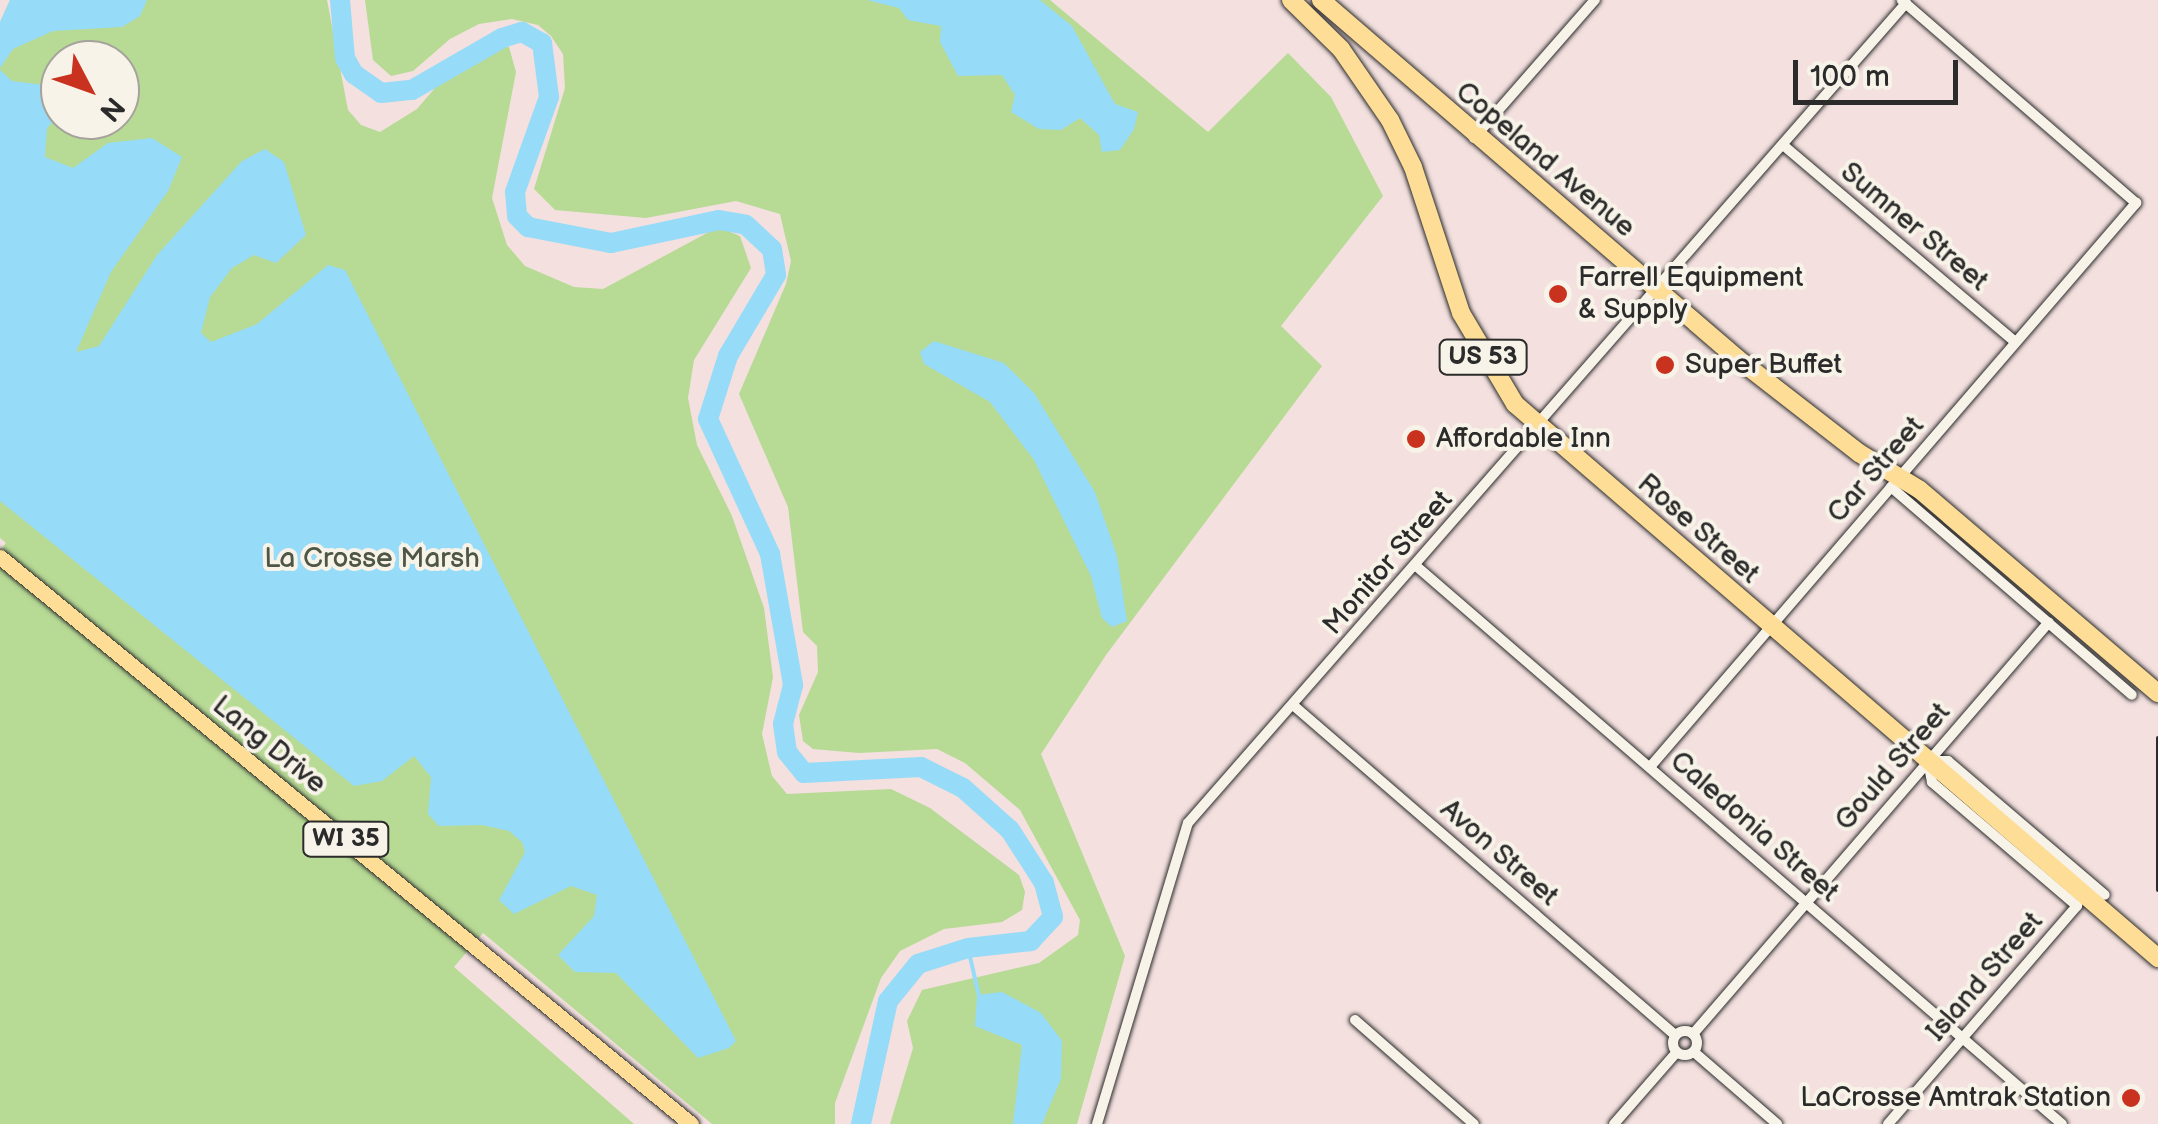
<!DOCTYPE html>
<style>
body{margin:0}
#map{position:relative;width:2158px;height:1124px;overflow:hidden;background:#f3e0df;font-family:"Balsamiq Sans",sans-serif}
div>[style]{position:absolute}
.green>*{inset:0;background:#b7da95}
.water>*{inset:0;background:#96dbf8}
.stream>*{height:4px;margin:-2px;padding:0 2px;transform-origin:2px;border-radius:2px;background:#96dbf8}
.river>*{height:20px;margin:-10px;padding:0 10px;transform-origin:10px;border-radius:10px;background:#96dbf8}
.roads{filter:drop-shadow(0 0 2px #2b2b2b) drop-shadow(0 0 2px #2b2b2b)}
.street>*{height:10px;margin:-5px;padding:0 5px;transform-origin:5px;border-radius:5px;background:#f7f3e8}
.street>.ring{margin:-5px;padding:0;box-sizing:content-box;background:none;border:10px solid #f7f3e8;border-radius:50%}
.primary>*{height:15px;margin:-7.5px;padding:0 7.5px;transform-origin:7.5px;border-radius:7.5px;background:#fedd96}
.highway>*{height:18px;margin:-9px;padding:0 9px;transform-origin:9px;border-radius:9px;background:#fedd96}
.rail>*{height:4px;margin:-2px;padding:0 2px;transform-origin:2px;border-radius:2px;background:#2b2b2b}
.dots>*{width:28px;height:28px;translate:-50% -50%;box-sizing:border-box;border:5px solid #f7f3e8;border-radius:50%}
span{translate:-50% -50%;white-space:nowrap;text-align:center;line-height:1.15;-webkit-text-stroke:8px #f7f3e8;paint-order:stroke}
.shield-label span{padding:2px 8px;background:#f7f3e8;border:2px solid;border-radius:8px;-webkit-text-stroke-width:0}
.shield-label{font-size:25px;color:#2b2b2b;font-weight:700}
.street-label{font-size:28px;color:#2b2b2b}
.poi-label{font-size:28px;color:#2b2b2b}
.left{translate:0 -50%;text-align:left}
.right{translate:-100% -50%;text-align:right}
.park-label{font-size:28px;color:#4e5746}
.north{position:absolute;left:40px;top:40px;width:100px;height:100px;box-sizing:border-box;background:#f7f3e8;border:2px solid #a5a39c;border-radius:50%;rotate:131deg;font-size:28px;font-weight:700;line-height:40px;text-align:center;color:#2b2b2b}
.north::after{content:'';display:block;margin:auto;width:35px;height:45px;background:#c8321e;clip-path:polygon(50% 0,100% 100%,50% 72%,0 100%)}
.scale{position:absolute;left:1793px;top:60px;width:165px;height:45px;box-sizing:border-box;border:5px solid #2b2b2b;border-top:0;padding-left:12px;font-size:30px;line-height:35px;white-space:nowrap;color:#2b2b2b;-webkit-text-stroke:8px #f7f3e8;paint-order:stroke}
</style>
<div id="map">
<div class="green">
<div style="clip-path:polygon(evenodd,10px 0,327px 0,348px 110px,361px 125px,380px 132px,417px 109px,441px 81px,499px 45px,509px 47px,516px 72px,492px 198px,507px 245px,525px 266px,574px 287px,603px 289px,718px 227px,740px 236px,751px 268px,694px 360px,688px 398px,697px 445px,732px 516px,764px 608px,773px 677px,762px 734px,772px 776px,787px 794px,891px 789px,930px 808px,1019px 875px,1025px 892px,1022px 910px,1002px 922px,944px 929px,900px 951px,881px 978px,835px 1103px,835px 1124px,712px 1124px,483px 933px,454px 967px,634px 1124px,0 1124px,0 551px,6px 543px,0 538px,0 22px,10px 0,60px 60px,120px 60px,120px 120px,60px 120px,60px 60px)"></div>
<div style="clip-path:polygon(365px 0,1050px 0,1208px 132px,1288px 53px,1331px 97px,1383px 196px,1281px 326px,1322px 366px,1106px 655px,1041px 754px,1125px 956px,1077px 1124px,890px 1124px,913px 1048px,907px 1021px,922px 990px,1039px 963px,1078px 935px,1080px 920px,1020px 810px,965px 763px,937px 749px,859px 753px,813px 749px,803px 741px,799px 715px,818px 672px,817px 646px,803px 632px,788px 507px,739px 394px,786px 284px,791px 261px,780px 214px,736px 201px,646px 218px,555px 210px,534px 189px,565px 88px,563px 54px,551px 36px,538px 25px,512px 19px,479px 24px,450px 39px,413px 71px,391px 76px,373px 60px)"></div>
</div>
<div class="water">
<div style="clip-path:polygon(10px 0,147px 0,140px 16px,122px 27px,53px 31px,13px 49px,0 68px,0 22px)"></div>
<div style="clip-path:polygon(867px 0,1040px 0,1072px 26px,1115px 104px,1138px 112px,1134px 129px,1120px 150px,1102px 152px,1099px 135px,1080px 118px,1061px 130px,1039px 129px,1011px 112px,1015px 95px,1002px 75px,958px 76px,940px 42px,941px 26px,908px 20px,899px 8px)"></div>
<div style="clip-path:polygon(0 70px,12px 81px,60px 87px,60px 115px,47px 128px,45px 157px,73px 168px,108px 143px,152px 138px,182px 157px,168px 191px,111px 272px,76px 352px,99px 346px,157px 255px,242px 161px,265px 149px,284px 162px,306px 235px,276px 263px,254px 255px,232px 268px,210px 297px,201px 333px,211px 342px,257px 324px,328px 265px,345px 270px,736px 1041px,729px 1048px,698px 1058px,616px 973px,575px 972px,558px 955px,594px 916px,597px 895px,571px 886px,514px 914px,499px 900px,525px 852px,522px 842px,509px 831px,482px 825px,439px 826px,428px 814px,431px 777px,414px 756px,382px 781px,354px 786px,0 501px)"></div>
<div style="clip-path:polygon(934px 341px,1004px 363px,1034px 393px,1095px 492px,1117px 556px,1127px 621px,1112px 627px,1102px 618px,1091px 576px,1034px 460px,990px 402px,924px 364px,920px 352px)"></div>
<div style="clip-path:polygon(1002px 992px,1041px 1013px,1062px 1041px,1061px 1079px,1042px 1124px,1013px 1124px,1022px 1045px,975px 1026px,977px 995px)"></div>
</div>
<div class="stream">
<div style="left:968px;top:948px;width:49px;rotate:77.1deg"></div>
</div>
<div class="river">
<div style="left:340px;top:0;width:58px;rotate:85.1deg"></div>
<div style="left:345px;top:58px;width:18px;rotate:61deg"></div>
<div style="left:354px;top:74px;width:33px;rotate:35deg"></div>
<div style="left:381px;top:93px;width:31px;rotate:-6deg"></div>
<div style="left:412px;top:90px;width:104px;rotate:-30deg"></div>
<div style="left:502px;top:38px;width:21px;rotate:-17deg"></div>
<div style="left:522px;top:32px;width:23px;rotate:29deg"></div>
<div style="left:542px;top:43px;width:54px;rotate:82.6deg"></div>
<div style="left:549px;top:97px;width:101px;rotate:109.7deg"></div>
<div style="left:515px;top:192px;width:24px;rotate:85deg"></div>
<div style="left:517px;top:216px;width:16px;rotate:45deg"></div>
<div style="left:528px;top:227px;width:85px;rotate:10.9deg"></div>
<div style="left:611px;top:243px;width:110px;rotate:-12deg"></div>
<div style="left:719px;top:220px;width:27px;rotate:10deg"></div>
<div style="left:746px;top:225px;width:35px;rotate:43deg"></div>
<div style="left:772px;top:249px;width:26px;rotate:81deg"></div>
<div style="left:776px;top:275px;width:94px;rotate:120.7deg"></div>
<div style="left:728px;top:356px;width:66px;rotate:107.6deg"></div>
<div style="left:708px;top:419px;width:149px;rotate:65.3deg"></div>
<div style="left:770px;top:554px;width:133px;rotate:80deg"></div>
<div style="left:793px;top:685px;width:40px;rotate:104.4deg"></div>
<div style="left:783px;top:724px;width:28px;rotate:82deg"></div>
<div style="left:787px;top:752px;width:27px;rotate:51deg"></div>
<div style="left:804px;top:773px;width:117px;rotate:-2.9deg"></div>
<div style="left:921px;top:767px;width:47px;rotate:26.6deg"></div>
<div style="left:963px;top:788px;width:63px;rotate:41.8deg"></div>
<div style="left:1010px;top:830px;width:63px;rotate:57.3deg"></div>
<div style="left:1044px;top:883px;width:35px;rotate:75deg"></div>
<div style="left:1053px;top:917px;width:33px;rotate:133deg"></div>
<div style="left:1031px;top:941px;width:63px;rotate:173.7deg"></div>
<div style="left:968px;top:948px;width:52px;rotate:162.3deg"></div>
<div style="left:918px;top:964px;width:48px;rotate:129deg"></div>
<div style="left:888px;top:1001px;width:126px;rotate:102.4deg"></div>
</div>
<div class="roads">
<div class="street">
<div style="left:1474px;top:138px;width:184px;rotate:-48.8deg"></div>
<div style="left:1783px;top:145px;width:304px;rotate:40.3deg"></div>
<div style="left:1891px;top:487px;width:318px;rotate:40.8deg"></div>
<div style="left:1415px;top:565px;width:855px;rotate:40.83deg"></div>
<div style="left:1293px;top:705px;width:505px;rotate:40.82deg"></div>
<div style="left:1650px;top:767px;width:745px;rotate:-49.25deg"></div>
<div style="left:2136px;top:203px;width:310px;rotate:-139.1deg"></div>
<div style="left:1355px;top:1020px;width:158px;rotate:41.2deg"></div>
<div class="ring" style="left:1673px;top:1031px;width:14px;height:14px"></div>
<div style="left:1693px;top:1034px;width:544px;rotate:-49.17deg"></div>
<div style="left:1694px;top:1052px;width:110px;rotate:40.9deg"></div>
<div style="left:1097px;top:1124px;width:314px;rotate:-73.2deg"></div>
<div style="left:1188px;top:823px;width:1090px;rotate:-48.79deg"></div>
<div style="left:1614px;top:1124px;width:94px;rotate:-48.9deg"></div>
<div style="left:1888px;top:1124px;width:289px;rotate:-49.1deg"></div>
<div style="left:2077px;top:906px;width:191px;rotate:-139.5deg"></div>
<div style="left:1932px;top:782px;width:21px;rotate:-101deg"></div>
<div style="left:1928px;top:761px;width:20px"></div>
<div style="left:1948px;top:761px;width:206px;rotate:40.5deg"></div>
</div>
<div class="primary">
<div style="left:0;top:557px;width:894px;rotate:39.37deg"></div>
</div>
<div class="highway">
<div style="left:1291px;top:0;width:70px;rotate:44.4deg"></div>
<div style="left:1341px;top:49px;width:86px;rotate:55.4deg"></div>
<div style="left:1390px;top:120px;width:52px;rotate:63.9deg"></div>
<div style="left:1413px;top:167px;width:154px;rotate:71.8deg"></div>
<div style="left:1461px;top:313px;width:106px;rotate:59.3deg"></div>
<div style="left:1515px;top:404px;width:849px;rotate:40.75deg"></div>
<div style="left:1321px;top:0;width:550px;rotate:40.73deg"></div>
<div style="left:1738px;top:359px;width:153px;rotate:37.8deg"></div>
<div style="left:1859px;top:453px;width:71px;rotate:31.2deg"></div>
<div style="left:1920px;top:490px;width:313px;rotate:40.5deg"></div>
</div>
</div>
<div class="rail">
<div style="left:2158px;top:738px;width:152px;rotate:90deg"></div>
</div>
<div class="dots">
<div style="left:1558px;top:294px;background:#c8321e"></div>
<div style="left:1665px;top:365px;background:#c8321e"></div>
<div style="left:1416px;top:439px;background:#c8321e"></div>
<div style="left:2131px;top:1098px;background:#c8321e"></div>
</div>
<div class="shield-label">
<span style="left:1483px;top:357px">US 53</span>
<span style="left:346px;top:839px">WI 35</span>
</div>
<div class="street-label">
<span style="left:1545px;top:160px;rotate:40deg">Copeland Avenue</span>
<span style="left:1914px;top:227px;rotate:40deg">Sumner Street</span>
<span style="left:1876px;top:470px;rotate:-49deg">Car Street</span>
<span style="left:1698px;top:529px;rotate:41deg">Rose Street</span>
<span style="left:1388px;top:563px;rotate:-49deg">Monitor Street</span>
<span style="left:269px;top:745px;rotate:39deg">Lang Drive</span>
<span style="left:1893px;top:767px;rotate:-49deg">Gould Street</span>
<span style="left:1754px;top:827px;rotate:41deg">Caledonia Street</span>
<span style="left:1499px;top:853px;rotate:41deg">Avon Street</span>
<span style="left:1985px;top:977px;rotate:-49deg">Island Street</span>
</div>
<div class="poi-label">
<span class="left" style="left:1578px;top:294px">Farrell Equipment<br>&amp; Supply</span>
<span class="left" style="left:1685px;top:365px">Super Buffet</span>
<span class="left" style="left:1436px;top:439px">Affordable Inn</span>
<span class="right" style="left:2111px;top:1098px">LaCrosse Amtrak Station</span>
</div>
<div class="park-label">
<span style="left:372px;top:559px">La Crosse Marsh</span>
</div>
<div class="north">N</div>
<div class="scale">100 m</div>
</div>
